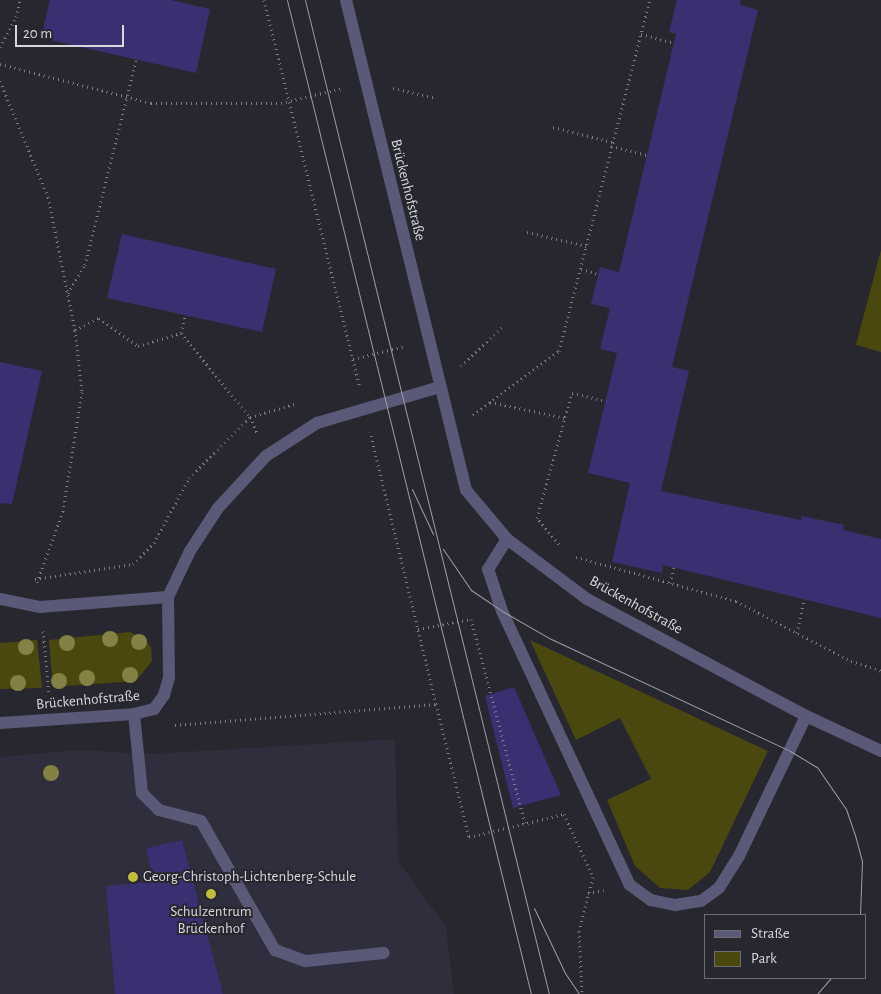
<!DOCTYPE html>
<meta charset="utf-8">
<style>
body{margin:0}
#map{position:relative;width:881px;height:994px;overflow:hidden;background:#27272f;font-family:"Alegreya Sans",sans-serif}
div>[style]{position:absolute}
.built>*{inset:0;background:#2e2e3c}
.green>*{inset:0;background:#4b480f}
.building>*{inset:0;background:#393071}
.path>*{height:3px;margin-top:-1.5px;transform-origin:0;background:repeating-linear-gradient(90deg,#7c7c83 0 1px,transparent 0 5px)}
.lane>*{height:12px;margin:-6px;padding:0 6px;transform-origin:6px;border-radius:6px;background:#5a5977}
.street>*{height:12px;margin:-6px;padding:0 6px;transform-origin:6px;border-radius:6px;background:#5a5977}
.tram>*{height:1px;margin:-0.5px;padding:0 0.5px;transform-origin:0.5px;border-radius:0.5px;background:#9e9ea5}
.trees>*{width:16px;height:16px;margin:-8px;border-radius:50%;background:#848144}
.dots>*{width:14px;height:14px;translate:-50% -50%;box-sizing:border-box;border:2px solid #27272f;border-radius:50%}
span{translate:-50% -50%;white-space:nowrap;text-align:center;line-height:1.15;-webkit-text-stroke:4px #27272f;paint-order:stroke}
.street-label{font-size:15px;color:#d6d6dc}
.poi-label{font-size:15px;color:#d6d6dc}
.left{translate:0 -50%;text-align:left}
.legend{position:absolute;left:704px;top:914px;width:162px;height:65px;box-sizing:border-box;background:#27272f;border:1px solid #6d6d74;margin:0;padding:6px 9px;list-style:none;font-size:15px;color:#d6d6dc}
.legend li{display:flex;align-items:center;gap:10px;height:25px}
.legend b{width:25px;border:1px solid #6d6d74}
.scale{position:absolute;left:15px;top:25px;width:109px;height:22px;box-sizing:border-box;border:2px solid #d6d6dc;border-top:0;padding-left:6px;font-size:15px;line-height:18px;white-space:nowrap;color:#d6d6dc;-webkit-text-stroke:4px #27272f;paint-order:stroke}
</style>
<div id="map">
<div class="built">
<div style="clip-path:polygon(395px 739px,398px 861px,446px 927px,454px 994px,0 994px,0 757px,78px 750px,153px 754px)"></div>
</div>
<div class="green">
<div style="clip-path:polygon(881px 250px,881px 352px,856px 345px)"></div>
<div style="clip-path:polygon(130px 632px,143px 638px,151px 647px,152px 661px,136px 681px,53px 687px,49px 640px)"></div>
<div style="clip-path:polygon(37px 640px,42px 688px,0 689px,0 643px)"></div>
<div style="clip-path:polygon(530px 640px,768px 751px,710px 872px,688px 890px,660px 888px,635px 866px,607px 800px,651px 779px,620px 718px,576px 740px)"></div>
</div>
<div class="building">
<div style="clip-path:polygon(50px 0,171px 0,210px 9px,196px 73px,41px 38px)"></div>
<div style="clip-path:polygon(677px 0,741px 0,740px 5px,758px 10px,672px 367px,689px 371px,661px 491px,801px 520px,802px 516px,844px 525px,843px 530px,881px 539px,881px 618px,663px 565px,662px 573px,612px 562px,630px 483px,588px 473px,617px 353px,600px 349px,610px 308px,591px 304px,600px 267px,619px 272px,676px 34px,669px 32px)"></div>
<div style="clip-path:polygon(122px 234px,276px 269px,262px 332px,107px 298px)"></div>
<div style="clip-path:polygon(0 362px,42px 371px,12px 504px,0 503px)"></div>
<div style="clip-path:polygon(514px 687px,561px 795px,513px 808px,485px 696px)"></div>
<div style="clip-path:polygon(182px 840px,223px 994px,115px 994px,106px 886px,154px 882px,146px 848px)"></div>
</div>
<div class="path">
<div style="left:264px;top:0;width:397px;rotate:76.1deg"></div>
<div style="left:641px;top:34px;width:34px;rotate:15deg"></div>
<div style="left:0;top:47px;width:34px;rotate:-62deg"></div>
<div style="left:16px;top:17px;width:17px;rotate:-77deg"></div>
<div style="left:0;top:64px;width:156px;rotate:14.5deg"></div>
<div style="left:151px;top:103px;width:130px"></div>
<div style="left:281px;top:103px;width:64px;rotate:-13.6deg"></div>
<div style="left:0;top:81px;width:126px;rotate:67.5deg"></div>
<div style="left:48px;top:197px;width:136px;rotate:78.5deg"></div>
<div style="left:75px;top:330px;width:62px;rotate:83.6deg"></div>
<div style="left:82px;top:392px;width:121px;rotate:99.1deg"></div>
<div style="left:63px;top:511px;width:76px;rotate:110.1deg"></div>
<div style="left:393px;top:88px;width:45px;rotate:12.8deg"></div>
<div style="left:553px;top:127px;width:61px;rotate:14.3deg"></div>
<div style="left:611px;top:146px;width:37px;rotate:14deg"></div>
<div style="left:527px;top:232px;width:61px;rotate:13.3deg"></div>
<div style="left:581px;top:269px;width:19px;rotate:16deg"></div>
<div style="left:68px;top:293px;width:33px;rotate:-59deg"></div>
<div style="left:85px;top:265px;width:211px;rotate:-76deg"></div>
<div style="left:75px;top:330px;width:27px;rotate:-27deg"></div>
<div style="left:99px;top:318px;width:48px;rotate:35.7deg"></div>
<div style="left:138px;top:346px;width:45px;rotate:-16.8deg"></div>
<div style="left:181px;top:333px;width:109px;rotate:50.6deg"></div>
<div style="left:250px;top:417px;width:17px;rotate:66deg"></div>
<div style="left:181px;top:333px;width:18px;rotate:-77deg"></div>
<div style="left:353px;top:359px;width:54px;rotate:-14deg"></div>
<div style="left:461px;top:366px;width:59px;rotate:-43.6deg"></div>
<div style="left:490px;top:402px;width:77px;rotate:12deg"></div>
<div style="left:473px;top:415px;width:107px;rotate:-36.7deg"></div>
<div style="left:559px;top:351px;width:363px;rotate:-75.5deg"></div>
<div style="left:559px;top:544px;width:34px;rotate:-130deg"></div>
<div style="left:537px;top:518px;width:130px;rotate:-74.4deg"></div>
<div style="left:572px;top:393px;width:35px;rotate:13deg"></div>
<div style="left:576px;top:557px;width:166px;rotate:15.4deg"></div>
<div style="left:736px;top:601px;width:130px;rotate:27.6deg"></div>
<div style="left:851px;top:661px;width:32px;rotate:18deg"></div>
<div style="left:35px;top:579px;width:99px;rotate:-8.7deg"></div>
<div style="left:133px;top:564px;width:30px;rotate:-45deg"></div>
<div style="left:154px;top:543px;width:74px;rotate:-61.7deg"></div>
<div style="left:189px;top:478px;width:86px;rotate:-45deg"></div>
<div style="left:250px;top:417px;width:50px;rotate:-16.3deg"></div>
<div style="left:670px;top:583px;width:16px;rotate:-75deg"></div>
<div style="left:418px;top:629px;width:54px;rotate:-10.7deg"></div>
<div style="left:471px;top:619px;width:211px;rotate:75.2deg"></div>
<div style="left:43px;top:631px;width:63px;rotate:84.6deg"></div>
<div style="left:797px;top:633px;width:35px;rotate:-78deg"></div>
<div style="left:436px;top:704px;width:137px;rotate:76.1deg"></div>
<div style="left:469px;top:837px;width:98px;rotate:-13.6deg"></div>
<div style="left:564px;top:814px;width:69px;rotate:65.3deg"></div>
<div style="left:593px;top:877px;width:56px;rotate:104.5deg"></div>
<div style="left:579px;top:931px;width:63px;rotate:87.3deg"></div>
<div style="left:175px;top:725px;width:262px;rotate:-4.6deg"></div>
<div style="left:436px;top:704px;width:280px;rotate:-103.6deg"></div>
<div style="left:588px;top:893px;width:16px;rotate:-11deg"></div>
</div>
<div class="lane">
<div style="left:507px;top:539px;width:36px;rotate:122deg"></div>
<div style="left:488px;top:569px;width:44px;rotate:71.6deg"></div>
<div style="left:502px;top:611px;width:302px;rotate:65deg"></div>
<div style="left:630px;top:885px;width:26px;rotate:36deg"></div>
<div style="left:651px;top:900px;width:25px;rotate:12deg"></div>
<div style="left:675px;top:905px;width:26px;rotate:-9deg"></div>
<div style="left:701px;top:901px;width:22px;rotate:-36deg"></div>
<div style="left:719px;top:888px;width:38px;rotate:-58deg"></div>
<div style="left:739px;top:856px;width:155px;rotate:-64.4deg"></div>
<div style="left:134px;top:714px;width:79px;rotate:84.2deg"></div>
<div style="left:142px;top:793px;width:24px;rotate:45deg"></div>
<div style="left:159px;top:810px;width:43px;rotate:14.7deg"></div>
<div style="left:201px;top:821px;width:149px;rotate:60.2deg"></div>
<div style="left:275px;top:950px;width:33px;rotate:20deg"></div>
<div style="left:306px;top:961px;width:78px;rotate:-5.9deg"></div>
</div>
<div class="street">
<div style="left:346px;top:0;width:504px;rotate:76.24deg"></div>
<div style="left:466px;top:490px;width:64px;rotate:50.1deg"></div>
<div style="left:507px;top:539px;width:100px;rotate:36.9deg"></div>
<div style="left:587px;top:599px;width:248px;rotate:28.1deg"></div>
<div style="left:806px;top:716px;width:83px;rotate:25deg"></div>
<div style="left:0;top:599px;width:41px;rotate:11.3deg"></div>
<div style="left:40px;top:607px;width:128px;rotate:-4.5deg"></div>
<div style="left:0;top:723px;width:134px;rotate:-3.8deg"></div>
<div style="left:134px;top:714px;width:21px;rotate:-14deg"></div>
<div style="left:154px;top:709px;width:17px;rotate:-54deg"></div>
<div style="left:164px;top:695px;width:19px;rotate:-74deg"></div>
<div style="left:169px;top:677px;width:80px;rotate:-90.7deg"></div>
<div style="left:168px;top:597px;width:51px;rotate:-64.4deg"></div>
<div style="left:190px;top:551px;width:51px;rotate:-56.9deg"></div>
<div style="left:218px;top:508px;width:71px;rotate:-47.3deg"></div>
<div style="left:266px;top:456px;width:61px;rotate:-32.9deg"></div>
<div style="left:317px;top:423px;width:127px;rotate:-16.4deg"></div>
</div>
<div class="tram">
<div style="left:287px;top:0;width:1024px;rotate:76.21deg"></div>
<div style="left:305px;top:0;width:1024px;rotate:76.21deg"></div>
<div style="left:412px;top:489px;width:50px;rotate:65deg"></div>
<div style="left:443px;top:549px;width:50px;rotate:55.7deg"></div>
<div style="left:471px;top:590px;width:37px;rotate:34deg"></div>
<div style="left:502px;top:611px;width:54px;rotate:29.9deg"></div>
<div style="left:549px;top:638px;width:266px;rotate:25.1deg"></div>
<div style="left:790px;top:751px;width:31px;rotate:31deg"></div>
<div style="left:817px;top:767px;width:51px;rotate:55.4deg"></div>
<div style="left:846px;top:809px;width:28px;rotate:71deg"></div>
<div style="left:855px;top:835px;width:27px;rotate:75deg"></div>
<div style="left:862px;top:861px;width:54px;rotate:92.1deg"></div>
<div style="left:534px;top:908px;width:72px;rotate:64.5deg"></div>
<div style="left:565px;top:973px;width:25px;rotate:56deg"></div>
<div style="left:817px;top:994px;width:21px;rotate:-49deg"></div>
</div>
<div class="trees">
<div style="left:110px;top:639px"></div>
<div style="left:139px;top:642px"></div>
<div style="left:67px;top:643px"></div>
<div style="left:26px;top:647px"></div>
<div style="left:130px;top:675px"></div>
<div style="left:87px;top:678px"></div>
<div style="left:59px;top:681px"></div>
<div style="left:18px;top:683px"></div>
<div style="left:51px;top:773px"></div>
</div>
<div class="dots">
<div style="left:133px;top:877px;background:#c3bd3e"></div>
<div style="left:211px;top:894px;background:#c3bd3e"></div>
</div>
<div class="street-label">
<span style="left:408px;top:190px;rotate:76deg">Brückenhofstraße</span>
<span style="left:636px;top:605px;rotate:29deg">Brückenhofstraße</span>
<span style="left:88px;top:700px;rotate:-5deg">Brückenhofstraße</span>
</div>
<div class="poi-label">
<span class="left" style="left:143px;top:877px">Georg-Christoph-Lichtenberg-Schule</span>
<span style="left:211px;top:920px">Schulzentrum<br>Brückenhof</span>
</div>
<ul class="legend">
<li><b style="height:6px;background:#5a5977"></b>Straße</li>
<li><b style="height:14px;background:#4b480f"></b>Park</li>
</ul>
<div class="scale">20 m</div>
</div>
